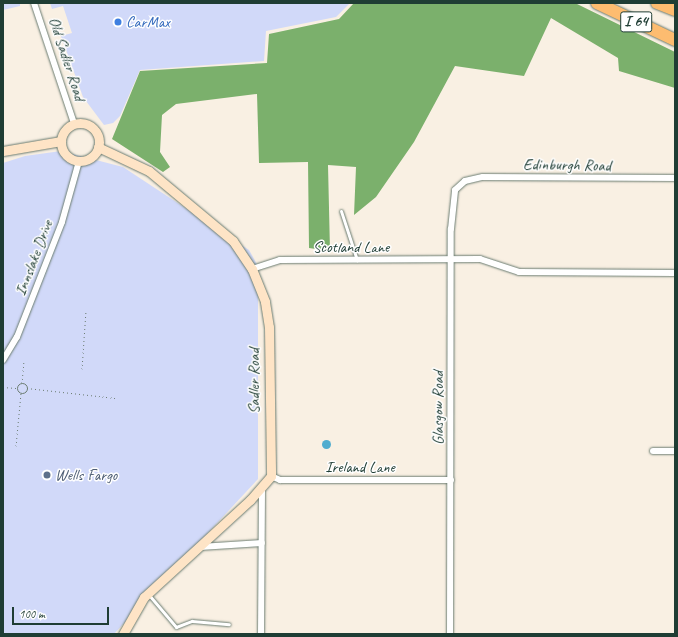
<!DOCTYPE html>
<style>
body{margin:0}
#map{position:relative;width:678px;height:637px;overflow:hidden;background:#f9f0e3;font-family:Caveat,sans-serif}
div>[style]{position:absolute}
.built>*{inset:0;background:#d1d9f9}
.forest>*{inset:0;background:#7bb06c}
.water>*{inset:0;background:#51adcf}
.round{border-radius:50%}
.path>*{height:1px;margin-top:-0.5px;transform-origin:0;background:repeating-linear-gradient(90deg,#6b7c71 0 1px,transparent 0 4px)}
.path>.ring{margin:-0.5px;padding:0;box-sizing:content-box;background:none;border:1px solid #6b7c71;border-radius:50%}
.roads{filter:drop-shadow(0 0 1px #6b7c71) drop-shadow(0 0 1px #6b7c71)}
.lane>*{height:3px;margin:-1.5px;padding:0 1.5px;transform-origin:1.5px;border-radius:1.5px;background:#fff}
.street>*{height:6px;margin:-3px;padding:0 3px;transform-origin:3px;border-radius:3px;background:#fff}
.secondary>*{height:9px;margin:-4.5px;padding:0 4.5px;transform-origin:4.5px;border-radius:4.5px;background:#fee4c6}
.secondary>.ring{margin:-4.5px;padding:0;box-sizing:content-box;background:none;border:9px solid #fee4c6;border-radius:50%}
.highway>*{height:12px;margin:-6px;padding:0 6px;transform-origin:6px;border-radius:6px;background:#fdbc70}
.dots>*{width:11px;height:11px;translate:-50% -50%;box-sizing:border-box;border:2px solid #fff;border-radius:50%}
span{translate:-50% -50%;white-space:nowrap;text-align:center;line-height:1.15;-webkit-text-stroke:3px #fff;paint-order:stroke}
.shield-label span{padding:1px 3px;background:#fff;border:1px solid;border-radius:3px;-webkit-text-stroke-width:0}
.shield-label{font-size:15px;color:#1f3d34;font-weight:700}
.shop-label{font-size:16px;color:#366cbe}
.left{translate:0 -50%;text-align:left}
.street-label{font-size:16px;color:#1f3d34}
.service-label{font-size:16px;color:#4e5e75}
.frame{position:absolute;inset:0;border:4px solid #1f3d34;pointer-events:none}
.scale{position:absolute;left:12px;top:607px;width:97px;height:18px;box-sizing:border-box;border:2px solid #1f3d34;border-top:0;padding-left:5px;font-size:12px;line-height:14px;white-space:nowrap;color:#1f3d34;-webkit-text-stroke:3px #fff;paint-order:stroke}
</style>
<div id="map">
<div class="built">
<div style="clip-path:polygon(3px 3px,20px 3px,20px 6px,3px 10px)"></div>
<div style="clip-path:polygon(50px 3px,350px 3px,336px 17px,266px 31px,264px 61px,140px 70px,120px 116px,113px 123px,104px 125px,83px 97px,61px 36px,72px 33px,63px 6px,52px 9px)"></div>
<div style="clip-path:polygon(61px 151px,123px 167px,249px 250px,258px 266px,258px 479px,114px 634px,3px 634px,3px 163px,25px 156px)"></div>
</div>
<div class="forest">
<div style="clip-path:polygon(354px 3px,575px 3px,675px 52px,675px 88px,619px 71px,618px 58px,551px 18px,524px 76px,455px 66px,414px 142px,376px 197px,354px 215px,356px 167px,328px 165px,330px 251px,309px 248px,308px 162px,259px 163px,257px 94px,176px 104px,162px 115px,160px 152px,170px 167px,163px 172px,112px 139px,140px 71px,267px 63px,269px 34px,339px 19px)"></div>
</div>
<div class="water">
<div class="round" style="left:321.5px;top:439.5px;width:9px;height:9px"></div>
</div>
<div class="path">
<div style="left:82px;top:369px;width:59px;rotate:-86.1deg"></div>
<div style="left:22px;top:383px;width:23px;rotate:-85deg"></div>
<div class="ring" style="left:17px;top:383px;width:9px;height:9px"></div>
<div style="left:3px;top:387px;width:13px;rotate:4deg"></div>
<div style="left:27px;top:388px;width:89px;rotate:6.5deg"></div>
<div style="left:16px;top:446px;width:53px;rotate:-84.6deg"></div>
</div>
<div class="roads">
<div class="lane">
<div style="left:341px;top:211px;width:52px;rotate:71.9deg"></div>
<div style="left:149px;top:595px;width:42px;rotate:49.8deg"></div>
<div style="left:176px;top:627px;width:17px;rotate:-21deg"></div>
<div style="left:192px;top:621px;width:37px;rotate:5deg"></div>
</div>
<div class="street">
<div style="left:34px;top:3px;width:126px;rotate:71.6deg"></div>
<div style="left:252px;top:269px;width:29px;rotate:-18deg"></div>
<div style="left:280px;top:260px;width:200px;rotate:-0.3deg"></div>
<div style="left:480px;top:259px;width:41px;rotate:18.4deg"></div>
<div style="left:519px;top:272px;width:156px;rotate:0.4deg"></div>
<div style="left:3px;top:360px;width:27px;rotate:-59deg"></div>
<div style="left:17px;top:337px;width:123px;rotate:-68.6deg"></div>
<div style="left:62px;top:222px;width:63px;rotate:-74.4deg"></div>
<div style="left:653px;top:451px;width:22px"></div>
<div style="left:271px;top:476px;width:10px;rotate:24deg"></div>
<div style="left:280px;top:480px;width:171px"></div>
<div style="left:200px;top:547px;width:62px;rotate:-3.7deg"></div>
<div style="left:261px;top:634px;width:147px;rotate:-89.6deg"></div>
<div style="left:450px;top:634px;width:405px;rotate:-89.9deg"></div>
<div style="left:451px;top:229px;width:39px;rotate:-84deg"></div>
<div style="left:455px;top:190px;width:13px;rotate:-42deg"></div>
<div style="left:465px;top:181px;width:18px;rotate:-13deg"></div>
<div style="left:483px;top:177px;width:192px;rotate:0.3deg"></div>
</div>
<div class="secondary">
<div class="ring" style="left:61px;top:123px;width:29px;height:29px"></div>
<div style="left:98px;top:147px;width:56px;rotate:25.2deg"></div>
<div style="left:149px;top:171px;width:109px;rotate:39.8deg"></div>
<div style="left:233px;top:241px;width:34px;rotate:56deg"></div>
<div style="left:252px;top:269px;width:35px;rotate:68deg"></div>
<div style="left:265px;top:302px;width:25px;rotate:81deg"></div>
<div style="left:269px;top:327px;width:149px;rotate:89.2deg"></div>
<div style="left:271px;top:476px;width:32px;rotate:131deg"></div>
<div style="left:250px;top:500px;width:144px;rotate:137.5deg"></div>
<div style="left:144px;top:597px;width:43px;rotate:119.6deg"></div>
<div style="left:3px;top:151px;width:59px;rotate:-9.8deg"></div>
</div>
<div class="highway">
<div style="left:597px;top:3px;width:86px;rotate:25.4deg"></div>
<div style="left:657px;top:3px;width:19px;rotate:21deg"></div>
</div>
</div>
<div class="dots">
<div style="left:118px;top:22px;background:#3f7fe0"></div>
<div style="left:47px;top:475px;background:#5c6f8a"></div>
</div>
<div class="shield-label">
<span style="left:636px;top:22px">I 64</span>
</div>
<div class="shop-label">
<span class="left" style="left:126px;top:22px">CarMax</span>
</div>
<div class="street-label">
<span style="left:67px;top:59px;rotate:72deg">Old Sadler Road</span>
<span style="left:567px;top:165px;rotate:1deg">Edinburgh Road</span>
<span style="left:351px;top:247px">Scotland Lane</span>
<span style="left:34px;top:258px;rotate:-69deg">Innslake Drive</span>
<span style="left:254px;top:381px;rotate:-90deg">Sadler Road</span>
<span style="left:438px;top:408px;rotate:-90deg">Glasgow Road</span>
<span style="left:360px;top:467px">Ireland Lane</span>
</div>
<div class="service-label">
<span class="left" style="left:55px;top:475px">Wells Fargo</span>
</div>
<div class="frame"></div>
<div class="scale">100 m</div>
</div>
